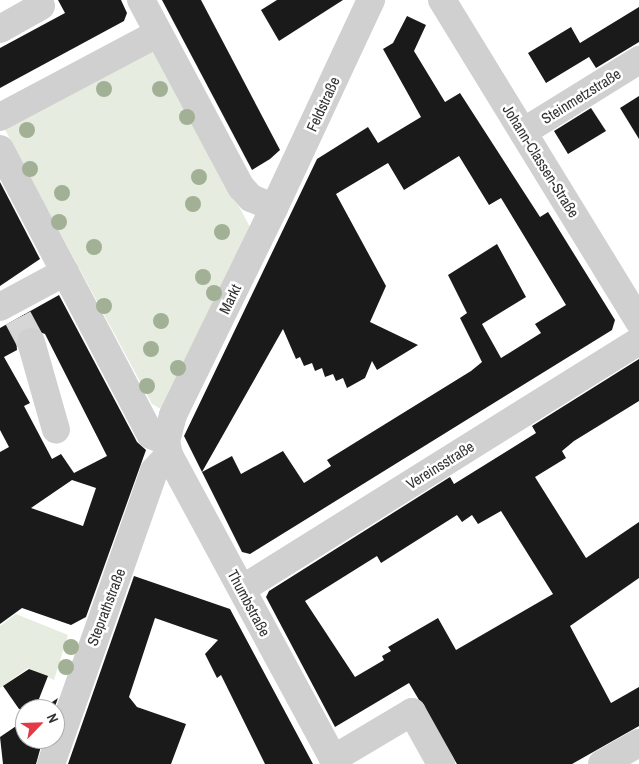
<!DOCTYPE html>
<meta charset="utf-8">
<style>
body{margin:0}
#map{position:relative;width:639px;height:764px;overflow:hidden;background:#fff;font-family:"Archivo Narrow",sans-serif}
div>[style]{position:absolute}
.green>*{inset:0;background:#e6ecdf}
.building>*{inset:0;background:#1a1a1a}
.minor-tunnel>*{height:28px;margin-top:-14px;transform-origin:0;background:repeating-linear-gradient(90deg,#d6d6d6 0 28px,transparent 0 42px)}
.minor>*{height:28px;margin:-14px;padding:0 14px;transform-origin:14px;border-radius:14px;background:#d0d0d0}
.trees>*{width:16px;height:16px;margin:-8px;border-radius:50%;background:#a2b095}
span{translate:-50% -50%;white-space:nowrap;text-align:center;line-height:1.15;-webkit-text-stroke:5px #fff;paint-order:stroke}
.street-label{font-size:15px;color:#333}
.north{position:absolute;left:15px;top:699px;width:50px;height:50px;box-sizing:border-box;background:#fff;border:1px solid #adadad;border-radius:50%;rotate:66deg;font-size:14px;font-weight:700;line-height:20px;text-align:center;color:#333}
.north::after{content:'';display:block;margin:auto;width:18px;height:22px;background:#e63946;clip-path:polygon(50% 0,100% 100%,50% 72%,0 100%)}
</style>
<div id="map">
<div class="green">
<div style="clip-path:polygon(155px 49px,251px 229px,165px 406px,159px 408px,152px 404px,4px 128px)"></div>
<div style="clip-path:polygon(16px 614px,68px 635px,54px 680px,28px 668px,0 688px,0 626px)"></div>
</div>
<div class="building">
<div style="clip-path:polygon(58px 0,121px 0,127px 13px,124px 21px,0 88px,0 48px,65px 13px)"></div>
<div style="clip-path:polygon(162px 0,201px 0,280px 150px,270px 159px,252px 170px)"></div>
<div style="clip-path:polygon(277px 0,343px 0,279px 41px,261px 10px)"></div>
<div style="clip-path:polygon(639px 7px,639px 42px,596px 68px,589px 57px,546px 83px,528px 53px,571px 27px,580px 43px)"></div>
<div style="clip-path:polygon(evenodd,407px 16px,426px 25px,414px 51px,445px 102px,460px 93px,540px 217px,548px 212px,615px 320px,612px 330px,250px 554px,242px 552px,184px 436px,317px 159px,368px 127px,378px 143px,421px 117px,383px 49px,393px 43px,407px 16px,459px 156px,489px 205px,501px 198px,566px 305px,535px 324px,541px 333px,501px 358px,482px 324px,526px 297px,497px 244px,448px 275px,467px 313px,460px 318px,482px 362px,471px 371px,327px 460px,331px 466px,304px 483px,283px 451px,241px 474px,232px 456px,202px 472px,283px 329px,296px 359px,300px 357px,304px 366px,312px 363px,315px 371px,322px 368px,325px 377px,333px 374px,336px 381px,343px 378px,347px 388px,365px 378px,372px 361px,377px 370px,418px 345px,370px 322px,386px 286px,336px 194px,388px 163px,404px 190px,459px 156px)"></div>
<div style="clip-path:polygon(639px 96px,639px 139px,620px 108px)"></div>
<div style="clip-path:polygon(591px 108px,606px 131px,568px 154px,554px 131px)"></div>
<div style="clip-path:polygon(0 182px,40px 259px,0 286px)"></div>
<div style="clip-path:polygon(evenodd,59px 295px,137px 442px,146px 450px,86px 617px,71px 625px,22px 608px,0 624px,0 452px,9px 447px,0 430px,0 328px,59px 295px,26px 327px,45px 334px,107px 456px,74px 473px,61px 454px,52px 459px,24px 406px,30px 403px,4px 357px,17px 350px,16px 338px,26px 327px,59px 295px,72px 480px,96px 488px,83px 526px,31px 508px,72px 480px)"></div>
<div style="clip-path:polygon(evenodd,639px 359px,639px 401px,574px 441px,562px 451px,566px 458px,535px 477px,586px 558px,639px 522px,639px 578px,570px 626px,611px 703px,639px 687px,639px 726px,572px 764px,457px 764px,409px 683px,335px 727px,266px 597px,269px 591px,450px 477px,454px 484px,536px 433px,532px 426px,639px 359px,501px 511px,553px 594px,456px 650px,438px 618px,388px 647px,391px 651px,382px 656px,384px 660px,355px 677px,305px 601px,377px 556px,381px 563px,457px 515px,462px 522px,472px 515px,478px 524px,501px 511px)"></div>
<div style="clip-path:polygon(134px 576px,230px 609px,313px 764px,265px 764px,221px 675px,217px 678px,205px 654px,218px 640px,155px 618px,129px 697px,137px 707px,186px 724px,171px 764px,68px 764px)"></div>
<div style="clip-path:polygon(29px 669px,48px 676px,35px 709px,19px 709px,3px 686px)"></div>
<div style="clip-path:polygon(58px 698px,54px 709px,42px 709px)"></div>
<div style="clip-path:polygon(25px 720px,25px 739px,43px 739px,36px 764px,3px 764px,0 737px)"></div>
</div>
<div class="minor-tunnel">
<div style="left:18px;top:318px;width:27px;rotate:62deg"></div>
</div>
<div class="minor">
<div style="left:141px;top:0;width:212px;rotate:61.9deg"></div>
<div style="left:241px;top:187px;width:15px;rotate:48deg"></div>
<div style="left:251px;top:198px;width:25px;rotate:23deg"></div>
<div style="left:274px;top:208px;width:230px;rotate:116deg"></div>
<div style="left:173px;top:415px;width:27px;rotate:105deg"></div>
<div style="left:166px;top:441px;width:14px;rotate:78deg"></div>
<div style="left:169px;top:455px;width:351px;rotate:61.6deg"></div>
<div style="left:442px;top:0;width:377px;rotate:58.5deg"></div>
<div style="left:0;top:29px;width:47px;rotate:-29.3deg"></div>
<div style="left:0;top:117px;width:178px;rotate:-27.9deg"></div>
<div style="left:523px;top:132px;width:137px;rotate:-31.8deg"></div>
<div style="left:0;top:149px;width:323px;rotate:62.2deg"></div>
<div style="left:151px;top:435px;width:16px;rotate:22deg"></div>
<div style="left:274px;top:208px;width:230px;rotate:-65deg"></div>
<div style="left:0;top:307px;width:74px;rotate:-28.3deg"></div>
<div style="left:31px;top:342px;width:91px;rotate:74.1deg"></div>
<div style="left:242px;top:589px;width:468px;rotate:-32deg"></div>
<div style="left:333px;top:759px;width:92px;rotate:-30.7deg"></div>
<div style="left:412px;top:712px;width:60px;rotate:60.9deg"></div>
<div style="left:51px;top:764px;width:311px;rotate:-70.6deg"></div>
<div style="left:154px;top:471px;width:22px;rotate:-47deg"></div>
<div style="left:602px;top:764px;width:43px;rotate:-29.6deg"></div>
</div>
<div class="trees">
<div style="left:104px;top:89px"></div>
<div style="left:160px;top:89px"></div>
<div style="left:187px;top:117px"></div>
<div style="left:27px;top:130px"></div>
<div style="left:30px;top:169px"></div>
<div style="left:199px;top:177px"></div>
<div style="left:62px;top:193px"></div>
<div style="left:193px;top:204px"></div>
<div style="left:59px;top:222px"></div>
<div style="left:222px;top:232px"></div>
<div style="left:94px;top:247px"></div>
<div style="left:203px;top:277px"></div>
<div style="left:214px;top:293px"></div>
<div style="left:104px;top:306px"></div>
<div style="left:161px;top:321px"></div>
<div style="left:151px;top:349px"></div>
<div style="left:178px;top:368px"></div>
<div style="left:147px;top:386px"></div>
<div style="left:71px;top:647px"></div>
<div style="left:66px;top:667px"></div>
</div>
<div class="street-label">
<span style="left:581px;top:96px;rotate:-32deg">Steinmetzstraße</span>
<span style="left:323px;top:104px;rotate:-65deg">Feldstraße</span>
<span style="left:541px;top:161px;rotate:58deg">Johann-Classen-Straße</span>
<span style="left:230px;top:299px;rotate:-64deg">Markt</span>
<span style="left:440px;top:465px;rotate:-32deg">Vereinsstraße</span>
<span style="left:249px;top:603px;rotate:62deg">Thumbstraße</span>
<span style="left:106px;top:607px;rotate:-69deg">Steprathstraße</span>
</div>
<div class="north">N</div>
</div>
